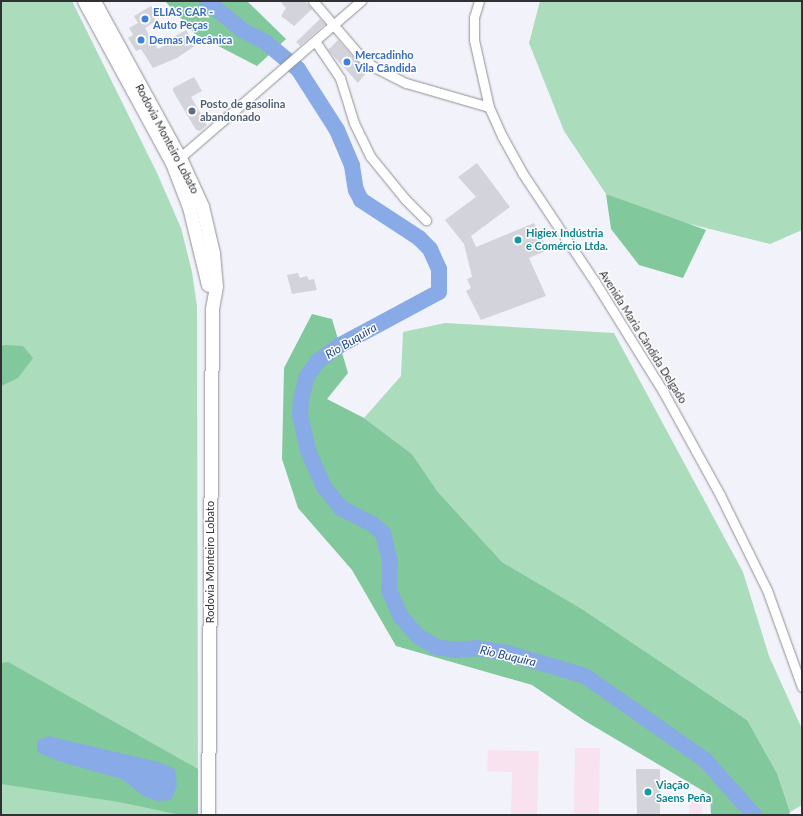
<!DOCTYPE html>
<meta charset="utf-8">
<style>
body{margin:0}
#map{position:relative;width:803px;height:816px;overflow:hidden;background:#f2f3fa;font-family:Lato,sans-serif}
div>[style]{position:absolute}
.industrial>*{inset:0;background:#f8e2f0}
.green>*{inset:0;background:#abdcbc}
.forest>*{inset:0;background:#81c89c}
.water>*{inset:0;background:#88aae6}
.river>*{height:16px;margin:-8px;padding:0 8px;transform-origin:8px;border-radius:8px;background:#88aae6}
.building>*{inset:0;background:#d3d4db}
.roads{filter:drop-shadow(0 0 1px #8f8f96) drop-shadow(0 0 1px #8f8f96)}
.minor>*{height:9px;margin:-4.5px;padding:0 4.5px;transform-origin:4.5px;border-radius:4.5px;background:#fff}
.secondary>*{height:13px;margin:-6.5px;padding:0 6.5px;transform-origin:6.5px;border-radius:6.5px;background:#fff}
.dots>*{width:11px;height:11px;translate:-50% -50%;box-sizing:border-box;border:2px solid #fff;border-radius:50%}
span{translate:-50% -50%;white-space:nowrap;text-align:center;line-height:1.15;-webkit-text-stroke:3px #fff;paint-order:stroke}
.shop-label{font-size:11px;color:#366cbe;font-weight:700}
.left{translate:0 -50%;text-align:left}
.service-label{font-size:11px;color:#4e5e75;font-weight:700}
.street-label{font-size:11px;color:#313134}
.culture-label{font-size:11px;color:#0d838f;font-weight:700}
.water-label{font-size:12px;color:#1f448a;font-style:italic}
.frame{position:absolute;inset:0;border:2px solid #313134;pointer-events:none}
</style>
<div id="map">
<div class="industrial">
<div style="clip-path:polygon(575px 748px,600px 748px,599px 815px,574px 815px)"></div>
<div style="clip-path:polygon(488px 750px,539px 751px,537px 815px,511px 815px,512px 772px,487px 771px)"></div>
<div style="clip-path:polygon(689px 797px,701px 797px,702px 815px,689px 815px)"></div>
</div>
<div class="green">
<div style="clip-path:polygon(1px 1px,72px 1px,157px 173px,181px 228px,192px 272px,197px 306px,198px 815px,1px 815px)"></div>
<div style="clip-path:polygon(540px 1px,802px 1px,802px 230px,770px 244px,678px 221px,606px 194px,564px 131px,529px 43px)"></div>
<div style="clip-path:polygon(445px 323px,614px 333px,743px 572px,769px 656px,802px 729px,802px 805px,790px 812px,777px 773px,747px 720px,582px 609px,502px 562px,438px 492px,412px 454px,364px 418px,401px 376px,403px 332px)"></div>
</div>
<div class="forest">
<div style="clip-path:polygon(165px 1px,247px 1px,286px 39px,257px 66px,195px 34px)"></div>
<div style="clip-path:polygon(606px 194px,706px 230px,683px 278px,639px 265px,611px 229px)"></div>
<div style="clip-path:polygon(312px 314px,332px 319px,348px 373px,327px 399px,364px 418px,412px 454px,438px 492px,502px 562px,582px 609px,747px 720px,777px 773px,790px 812px,789px 815px,711px 815px,710px 795px,585px 721px,532px 685px,396px 646px,352px 570px,298px 508px,282px 459px,284px 368px)"></div>
<div style="clip-path:polygon(6px 345px,23px 346px,33px 358px,18px 378px,1px 386px,1px 346px)"></div>
<div style="clip-path:polygon(8px 662px,198px 769px,198px 815px,181px 815px,119px 802px,1px 784px,1px 663px)"></div>
</div>
<div class="water">
<div style="clip-path:polygon(48px 736px,158px 762px,175px 769px,177px 786px,171px 800px,157px 801px,143px 796px,122px 779px,61px 762px,37px 752px,37px 741px)"></div>
</div>
<div class="river">
<div style="left:207px;top:1px;width:45px;rotate:39.6deg"></div>
<div style="left:242px;top:30px;width:25px;rotate:27deg"></div>
<div style="left:264px;top:41px;width:44px;rotate:39.5deg"></div>
<div style="left:298px;top:69px;width:72px;rotate:57.4deg"></div>
<div style="left:337px;top:130px;width:39px;rotate:67deg"></div>
<div style="left:352px;top:166px;width:24px;rotate:81deg"></div>
<div style="left:356px;top:190px;width:11px;rotate:63deg"></div>
<div style="left:361px;top:200px;width:69px;rotate:33.2deg"></div>
<div style="left:419px;top:238px;width:16px;rotate:45deg"></div>
<div style="left:430px;top:249px;width:22px;rotate:66deg"></div>
<div style="left:439px;top:269px;width:23px;rotate:90deg"></div>
<div style="left:439px;top:292px;width:112px;rotate:151.8deg"></div>
<div style="left:340px;top:345px;width:27px;rotate:144deg"></div>
<div style="left:318px;top:361px;width:19px;rotate:126deg"></div>
<div style="left:307px;top:376px;width:23px;rotate:105deg"></div>
<div style="left:301px;top:398px;width:17px;rotate:93deg"></div>
<div style="left:300px;top:415px;width:37px;rotate:77deg"></div>
<div style="left:308px;top:451px;width:39px;rotate:66deg"></div>
<div style="left:324px;top:487px;width:27px;rotate:51deg"></div>
<div style="left:341px;top:508px;width:34px;rotate:27deg"></div>
<div style="left:371px;top:523px;width:16px;rotate:40deg"></div>
<div style="left:383px;top:533px;width:30px;rotate:76deg"></div>
<div style="left:390px;top:562px;width:28px;rotate:92deg"></div>
<div style="left:389px;top:590px;width:30px;rotate:66deg"></div>
<div style="left:401px;top:617px;width:25px;rotate:48deg"></div>
<div style="left:418px;top:636px;width:21px;rotate:31deg"></div>
<div style="left:436px;top:647px;width:19px;rotate:9deg"></div>
<div style="left:455px;top:650px;width:21px;rotate:-5deg"></div>
<div style="left:476px;top:648px;width:31px;rotate:9deg"></div>
<div style="left:507px;top:653px;width:81px;rotate:16.4deg"></div>
<div style="left:585px;top:676px;width:146px;rotate:35deg"></div>
<div style="left:705px;top:760px;width:74px;rotate:48.3deg"></div>
</div>
<div class="building">
<div style="clip-path:polygon(280px 1px,305px 1px,312px 9px,294px 26px,281px 16px,286px 8px)"></div>
<div style="clip-path:polygon(151px 6px,156px 12px,152px 15px,156px 21px,145px 28px,158px 49px,169px 43px,168px 40px,186px 30px,196px 45px,177px 58px,153px 68px,141px 49px,136px 51px,128px 38px,133px 35px,129px 28px,138px 23px,134px 16px)"></div>
<div style="clip-path:polygon(320px 19px,325px 24px,300px 46px,296px 42px)"></div>
<div style="clip-path:polygon(338px 40px,367px 72px,358px 83px,328px 50px)"></div>
<div style="clip-path:polygon(194px 77px,202px 91px,191px 97px,207px 125px,200px 131px,196px 130px,173px 91px,173px 88px)"></div>
<div style="clip-path:polygon(477px 163px,510px 207px,471px 236px,476px 247px,534px 223px,548px 250px,529px 258px,546px 296px,481px 320px,466px 291px,471px 288px,467px 279px,472px 277px,464px 244px,445px 220px,476px 197px,458px 177px)"></div>
<div style="clip-path:polygon(298px 273px,300px 278px,307px 276px,309px 280px,314px 279px,317px 290px,292px 294px,287px 275px)"></div>
<div style="clip-path:polygon(636px 769px,660px 769px,660px 815px,637px 815px)"></div>
</div>
<div class="roads">
<div class="minor">
<div style="left:313px;top:1px;width:74px;rotate:49.4deg"></div>
<div style="left:361px;top:57px;width:16px;rotate:38deg"></div>
<div style="left:374px;top:67px;width:36px;rotate:27deg"></div>
<div style="left:406px;top:83px;width:86px;rotate:16.1deg"></div>
<div style="left:479px;top:1px;width:17px;rotate:107deg"></div>
<div style="left:474px;top:17px;width:23px;rotate:90deg"></div>
<div style="left:474px;top:40px;width:69px;rotate:77.4deg"></div>
<div style="left:489px;top:107px;width:32px;rotate:66deg"></div>
<div style="left:502px;top:136px;width:43px;rotate:61.1deg"></div>
<div style="left:523px;top:174px;width:130px;rotate:56.3deg"></div>
<div style="left:595px;top:282px;width:131px;rotate:58.1deg"></div>
<div style="left:664px;top:393px;width:116px;rotate:61.2deg"></div>
<div style="left:720px;top:495px;width:106px;rotate:63.7deg"></div>
<div style="left:767px;top:590px;width:103px;rotate:70.2deg"></div>
<div style="left:315px;top:41px;width:45px;rotate:56deg"></div>
<div style="left:340px;top:78px;width:47px;rotate:72.7deg"></div>
<div style="left:354px;top:123px;width:37px;rotate:64deg"></div>
<div style="left:370px;top:156px;width:55px;rotate:50.9deg"></div>
<div style="left:405px;top:199px;width:30px;rotate:45deg"></div>
<div style="left:176px;top:161px;width:245px;rotate:-40.9deg"></div>
</div>
<div class="secondary">
<div style="left:84px;top:1px;width:184px;rotate:61.5deg"></div>
<div style="left:172px;top:163px;width:47px;rotate:68.9deg"></div>
<div style="left:189px;top:207px;width:80px;rotate:76.3deg"></div>
<div style="left:94px;top:1px;width:179px;rotate:61.3deg"></div>
<div style="left:180px;top:158px;width:53px;rotate:65.4deg"></div>
<div style="left:202px;top:206px;width:48px;rotate:76.8deg"></div>
<div style="left:213px;top:253px;width:33px;rotate:85deg"></div>
<div style="left:216px;top:286px;width:23px;rotate:100deg"></div>
<div style="left:212px;top:309px;width:506px;rotate:90.45deg"></div>
</div>
</div>
<div class="dots">
<div style="left:145px;top:19px;background:#3f7fe0"></div>
<div style="left:141px;top:40px;background:#3f7fe0"></div>
<div style="left:347px;top:62px;background:#3f7fe0"></div>
<div style="left:192px;top:111px;background:#5c6f8a"></div>
<div style="left:518px;top:240px;background:#0f9aa8"></div>
<div style="left:648px;top:792px;background:#0f9aa8"></div>
</div>
<div class="shop-label">
<span class="left" style="left:153px;top:19px">ELIAS CAR -<br>Auto Peças</span>
<span class="left" style="left:149px;top:40px">Demas Mecânica</span>
<span class="left" style="left:355px;top:62px">Mercadinho<br>Vila Cândida</span>
</div>
<div class="service-label">
<span class="left" style="left:200px;top:111px">Posto de gasolina<br>abandonado</span>
</div>
<div class="street-label">
<span style="left:167px;top:139px;rotate:62deg">Rodovia Monteiro Lobato</span>
<span style="left:643px;top:337px;rotate:58deg">Avenida Maria Cândida Delgado</span>
<span style="left:210px;top:562px;rotate:-90deg">Rodovia Monteiro Lobato</span>
</div>
<div class="culture-label">
<span class="left" style="left:526px;top:240px">Higiex Indústria<br>e Comércio Ltda.</span>
<span class="left" style="left:656px;top:792px">Viação<br>Saens Peña</span>
</div>
<div class="water-label">
<span style="left:351px;top:341px;rotate:-31deg">Rio Buquira</span>
<span style="left:508px;top:656px;rotate:13deg">Rio Buquira</span>
</div>
<div class="frame"></div>
</div>
